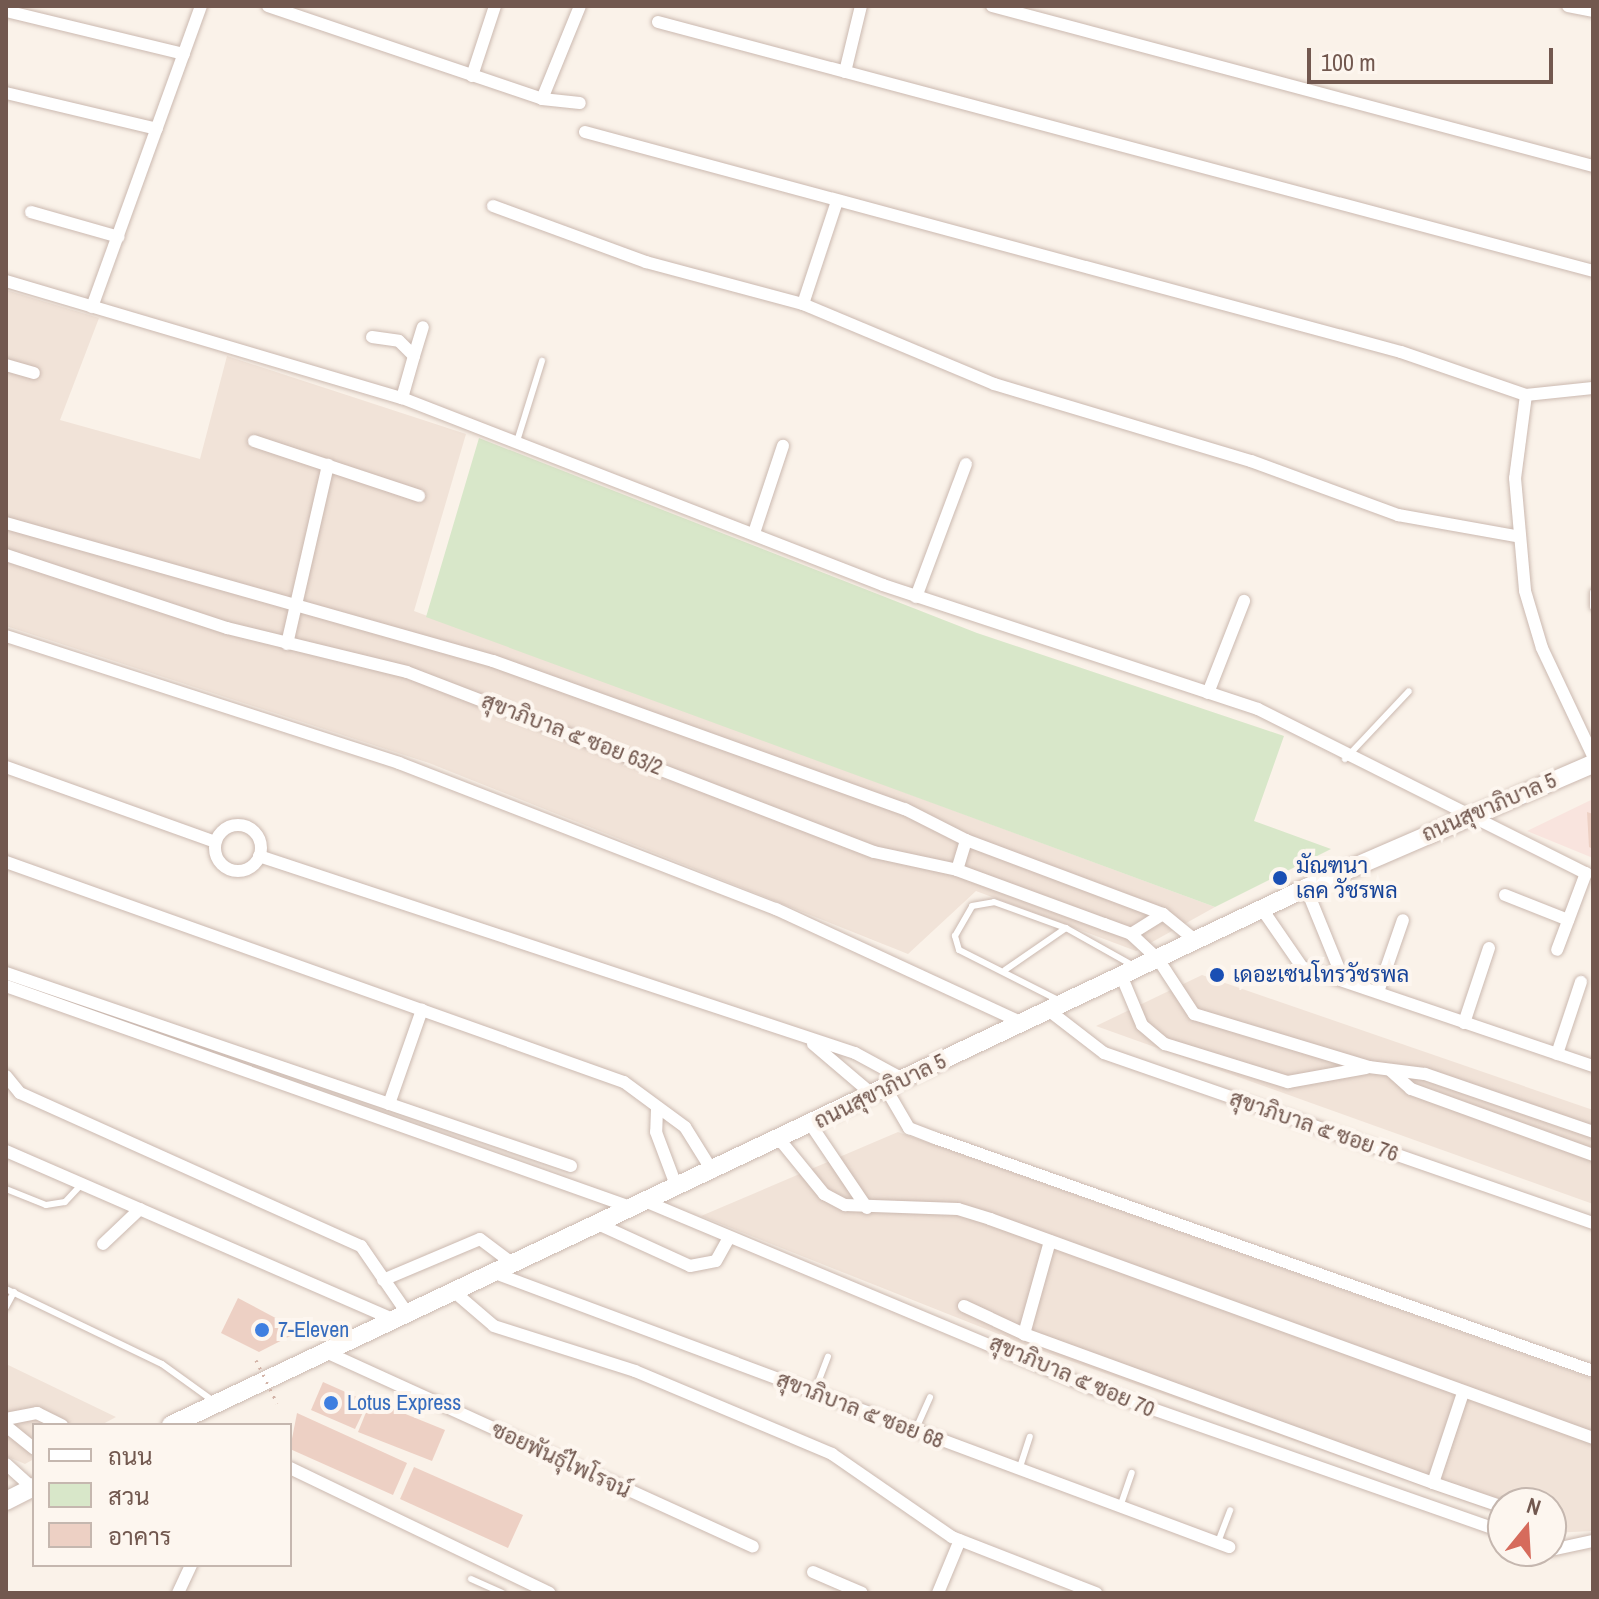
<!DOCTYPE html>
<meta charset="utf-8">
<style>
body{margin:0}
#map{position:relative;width:1599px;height:1599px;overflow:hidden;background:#faf2e9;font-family:"Archivo Narrow",Sarabun,sans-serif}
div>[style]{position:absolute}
.residential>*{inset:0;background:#f1e3d8}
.commercial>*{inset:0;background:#f9e4de}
.green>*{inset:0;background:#d8e7c9}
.building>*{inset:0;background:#edd0c4}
.roads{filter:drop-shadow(0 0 2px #cbb9b0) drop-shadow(0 0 2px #cbb9b0)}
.lane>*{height:6px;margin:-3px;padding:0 3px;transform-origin:3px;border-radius:3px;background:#fff}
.street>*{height:12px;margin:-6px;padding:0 6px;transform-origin:6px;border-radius:6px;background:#fff}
.street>.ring{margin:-6px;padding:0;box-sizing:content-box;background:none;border:12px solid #fff;border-radius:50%}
.secondary>*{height:18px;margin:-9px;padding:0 9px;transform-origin:9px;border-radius:9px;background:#fff}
.path-bridge>*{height:3px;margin-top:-1.5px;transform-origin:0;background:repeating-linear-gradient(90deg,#d2b3a7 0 2px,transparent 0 8px)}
.dots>*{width:22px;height:22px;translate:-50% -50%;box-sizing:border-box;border:4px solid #fdf6ef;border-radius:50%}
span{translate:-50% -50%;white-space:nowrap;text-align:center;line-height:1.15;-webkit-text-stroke:8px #fdf6ef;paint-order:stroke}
.street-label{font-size:22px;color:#72584f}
.transit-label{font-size:22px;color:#164399}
.left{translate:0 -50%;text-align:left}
.shop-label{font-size:22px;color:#366cbe}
.frame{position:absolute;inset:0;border:8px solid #72584f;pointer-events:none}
.legend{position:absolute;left:32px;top:1423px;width:260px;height:144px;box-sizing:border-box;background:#fdf6ef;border:2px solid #c5b7af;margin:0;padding:10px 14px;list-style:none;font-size:24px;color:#72584f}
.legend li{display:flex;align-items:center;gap:16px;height:40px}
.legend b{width:40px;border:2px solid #c5b7af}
.north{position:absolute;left:1487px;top:1487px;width:80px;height:80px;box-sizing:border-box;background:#fdf6ef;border:2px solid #c5b7af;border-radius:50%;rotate:18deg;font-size:22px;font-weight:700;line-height:32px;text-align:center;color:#72584f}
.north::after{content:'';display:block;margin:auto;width:28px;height:36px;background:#d66b5c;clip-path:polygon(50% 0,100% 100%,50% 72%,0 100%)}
.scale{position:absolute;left:1307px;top:48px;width:246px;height:36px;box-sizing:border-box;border:4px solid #72584f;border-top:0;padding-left:10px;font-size:24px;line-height:28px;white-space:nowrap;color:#72584f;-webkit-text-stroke:6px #fdf6ef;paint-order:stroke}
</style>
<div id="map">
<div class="residential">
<div style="clip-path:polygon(6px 290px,99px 318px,60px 420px,200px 459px,227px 356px,466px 434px,414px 611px,1215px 907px,1136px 951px,976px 891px,908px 954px,429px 763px,6px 626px)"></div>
<div style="clip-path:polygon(1202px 975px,1593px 1110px,1593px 1204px,1096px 1026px)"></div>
<div style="clip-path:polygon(898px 1132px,1593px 1379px,1593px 1531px,1551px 1533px,1551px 1503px,1503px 1503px,1503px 1515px,1026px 1345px,701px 1216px)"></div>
<div style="clip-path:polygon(6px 1364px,116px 1417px,101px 1425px,34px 1425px,34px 1459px,25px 1464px,6px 1456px)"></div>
</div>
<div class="commercial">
<div style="clip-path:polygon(1593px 799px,1593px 858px,1527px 831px)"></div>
</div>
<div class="green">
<div style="clip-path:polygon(479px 438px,977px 633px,1284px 736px,1254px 821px,1331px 849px,1215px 907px,426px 617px)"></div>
</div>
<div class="building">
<div style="clip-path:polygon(1587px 812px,1593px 814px,1593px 849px,1589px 847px)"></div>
<div style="clip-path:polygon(238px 1298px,300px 1331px,259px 1352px,221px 1333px)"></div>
<div style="clip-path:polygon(323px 1382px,368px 1402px,355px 1429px,311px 1410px)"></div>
<div style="clip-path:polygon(371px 1400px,445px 1430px,432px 1461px,358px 1432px)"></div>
<div style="clip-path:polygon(297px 1413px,407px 1463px,393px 1495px,290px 1449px)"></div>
<div style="clip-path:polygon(414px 1467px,523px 1515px,508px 1548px,400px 1499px)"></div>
</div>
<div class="roads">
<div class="lane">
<div style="left:518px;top:438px;width:81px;rotate:-72.7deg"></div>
<div style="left:1593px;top:592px;width:15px;rotate:90deg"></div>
<div style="left:1345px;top:759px;width:93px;rotate:-46.7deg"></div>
<div style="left:1005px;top:970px;width:74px;rotate:-34.5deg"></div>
<div style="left:1060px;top:1001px;width:113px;rotate:-153.2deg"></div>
<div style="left:959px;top:950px;width:15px;rotate:-106deg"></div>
<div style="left:955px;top:936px;width:34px;rotate:-60deg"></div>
<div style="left:972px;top:906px;width:22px;rotate:-10deg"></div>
<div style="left:994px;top:902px;width:77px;rotate:19.9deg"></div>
<div style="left:1066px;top:928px;width:78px;rotate:29.2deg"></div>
<div style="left:6px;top:1189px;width:43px;rotate:21.8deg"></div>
<div style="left:46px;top:1205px;width:19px;rotate:-9deg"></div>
<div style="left:65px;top:1202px;width:25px;rotate:-47deg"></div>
<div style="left:6px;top:1289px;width:173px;rotate:25.7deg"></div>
<div style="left:162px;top:1364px;width:62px;rotate:35.8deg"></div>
<div style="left:6px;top:1307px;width:17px;rotate:-62deg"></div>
<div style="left:814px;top:1393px;width:39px;rotate:-69deg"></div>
<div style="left:915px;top:1431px;width:37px;rotate:-66deg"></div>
<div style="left:1019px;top:1470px;width:35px;rotate:-72deg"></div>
<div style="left:1120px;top:1507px;width:36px;rotate:-71deg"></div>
<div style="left:1218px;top:1542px;width:34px;rotate:-69deg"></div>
<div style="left:471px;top:1579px;width:34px;rotate:24deg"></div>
</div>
<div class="street">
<div style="left:268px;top:6px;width:289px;rotate:18.7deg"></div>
<div style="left:542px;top:99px;width:38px;rotate:6deg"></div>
<div style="left:992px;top:6px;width:622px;rotate:14.91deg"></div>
<div style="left:1568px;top:6px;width:25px;rotate:11deg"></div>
<div style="left:6px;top:11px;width:183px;rotate:13.6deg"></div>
<div style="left:658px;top:22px;width:968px;rotate:14.91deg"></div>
<div style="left:845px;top:72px;width:68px;rotate:-76.4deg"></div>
<div style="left:472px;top:76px;width:74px;rotate:-71.8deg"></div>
<div style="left:6px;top:93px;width:155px;rotate:13.4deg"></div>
<div style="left:542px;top:99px;width:100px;rotate:-67.8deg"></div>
<div style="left:585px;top:132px;width:845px;rotate:15.09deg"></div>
<div style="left:1401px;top:352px;width:132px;rotate:19deg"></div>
<div style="left:1526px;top:395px;width:84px;rotate:97.5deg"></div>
<div style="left:1515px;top:478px;width:113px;rotate:84.9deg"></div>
<div style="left:1525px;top:591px;width:59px;rotate:73.4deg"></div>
<div style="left:1542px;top:648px;width:119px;rotate:64.7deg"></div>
<div style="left:493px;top:206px;width:163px;rotate:20.1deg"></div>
<div style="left:646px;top:262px;width:163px;rotate:15deg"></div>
<div style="left:803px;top:304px;width:207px;rotate:22.7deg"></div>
<div style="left:994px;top:384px;width:268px;rotate:16.7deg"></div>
<div style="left:1251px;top:461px;width:157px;rotate:20.2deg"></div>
<div style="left:1398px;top:515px;width:120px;rotate:10.1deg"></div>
<div style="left:31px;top:212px;width:91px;rotate:15.9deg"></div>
<div style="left:6px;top:281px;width:413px;rotate:16.5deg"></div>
<div style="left:402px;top:398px;width:516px;rotate:21.24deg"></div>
<div style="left:883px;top:585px;width:395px;rotate:18.3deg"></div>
<div style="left:1258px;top:709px;width:367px;rotate:26.6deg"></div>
<div style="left:1586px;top:873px;width:82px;rotate:110.6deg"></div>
<div style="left:803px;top:304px;width:105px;rotate:-71.7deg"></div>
<div style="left:92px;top:307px;width:320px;rotate:-70.1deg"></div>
<div style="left:372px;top:337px;width:27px;rotate:8deg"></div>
<div style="left:399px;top:341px;width:21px;rotate:45deg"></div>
<div style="left:414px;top:356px;width:44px;rotate:105.9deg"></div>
<div style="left:414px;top:356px;width:30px;rotate:-73deg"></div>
<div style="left:6px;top:365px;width:29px;rotate:16deg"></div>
<div style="left:1526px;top:395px;width:67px;rotate:-6deg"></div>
<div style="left:254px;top:441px;width:174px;rotate:18.4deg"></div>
<div style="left:6px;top:523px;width:506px;rotate:15.82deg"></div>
<div style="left:493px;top:661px;width:438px;rotate:19.8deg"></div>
<div style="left:905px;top:809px;width:68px;rotate:26.9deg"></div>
<div style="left:966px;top:840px;width:210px;rotate:20.6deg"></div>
<div style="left:1163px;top:914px;width:41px;rotate:39.1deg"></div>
<div style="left:754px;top:533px;width:92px;rotate:-71.6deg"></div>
<div style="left:6px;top:555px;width:233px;rotate:18.3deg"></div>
<div style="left:227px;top:628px;width:185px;rotate:13.7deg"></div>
<div style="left:407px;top:672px;width:500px;rotate:21.08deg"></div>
<div style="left:874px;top:852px;width:85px;rotate:12.2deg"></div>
<div style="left:957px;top:870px;width:157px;rotate:20.2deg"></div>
<div style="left:1104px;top:924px;width:29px;rotate:20deg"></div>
<div style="left:1131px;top:934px;width:37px;rotate:43deg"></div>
<div style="left:1158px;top:959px;width:66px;rotate:56.8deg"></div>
<div style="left:1194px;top:1014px;width:183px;rotate:16.8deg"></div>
<div style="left:1369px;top:1067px;width:56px;rotate:7.1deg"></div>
<div style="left:1425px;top:1074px;width:178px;rotate:19deg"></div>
<div style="left:916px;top:597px;width:142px;rotate:-69.4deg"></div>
<div style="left:6px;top:636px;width:413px;rotate:17.9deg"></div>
<div style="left:399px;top:763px;width:404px;rotate:21.2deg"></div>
<div style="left:776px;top:909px;width:269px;rotate:24.8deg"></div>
<div style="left:287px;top:644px;width:184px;rotate:-77.1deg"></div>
<div style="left:1208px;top:693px;width:99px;rotate:-68.6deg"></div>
<div style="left:6px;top:767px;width:222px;rotate:19.7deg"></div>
<div class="ring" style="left:215px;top:825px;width:34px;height:34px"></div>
<div style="left:259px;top:856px;width:628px;rotate:18.29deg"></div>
<div style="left:855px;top:1053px;width:55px;rotate:28.4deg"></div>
<div style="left:6px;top:862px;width:656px;rotate:19.6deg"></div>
<div style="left:624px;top:1082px;width:76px;rotate:36.4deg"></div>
<div style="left:685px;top:1127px;width:53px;rotate:58.1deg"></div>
<div style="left:957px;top:870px;width:31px;rotate:-73deg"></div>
<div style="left:1306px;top:888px;width:95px;rotate:67.8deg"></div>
<div style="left:1505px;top:895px;width:68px;rotate:21.6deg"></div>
<div style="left:1262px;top:909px;width:70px;rotate:55.4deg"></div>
<div style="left:1302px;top:967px;width:307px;rotate:18.8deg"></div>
<div style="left:1131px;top:934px;width:38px;rotate:-32deg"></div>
<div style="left:6px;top:973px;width:597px;rotate:18.86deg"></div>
<div style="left:1121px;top:975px;width:54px;rotate:67.2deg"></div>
<div style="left:1142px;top:1025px;width:30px;rotate:40deg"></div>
<div style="left:1165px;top:1044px;width:129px;rotate:17.2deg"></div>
<div style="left:1288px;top:1082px;width:79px;rotate:-10.2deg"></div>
<div style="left:6px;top:986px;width:665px;rotate:19.5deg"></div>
<div style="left:1378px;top:992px;width:76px;rotate:-70.9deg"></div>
<div style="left:1047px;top:1009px;width:72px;rotate:37.7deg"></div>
<div style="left:1104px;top:1053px;width:518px;rotate:19.17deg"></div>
<div style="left:1464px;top:1023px;width:79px;rotate:-71.6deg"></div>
<div style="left:813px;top:1044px;width:77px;rotate:40.3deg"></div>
<div style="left:1557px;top:1054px;width:76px;rotate:-71.6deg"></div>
<div style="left:1391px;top:1071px;width:27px;rotate:42deg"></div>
<div style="left:1411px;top:1089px;width:194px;rotate:19.9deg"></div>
<div style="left:6px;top:1076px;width:22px;rotate:51deg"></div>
<div style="left:20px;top:1093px;width:374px;rotate:24.2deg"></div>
<div style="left:361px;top:1246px;width:81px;rotate:55.5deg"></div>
<div style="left:885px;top:1087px;width:48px;rotate:59.7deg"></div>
<div style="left:909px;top:1128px;width:28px;rotate:21deg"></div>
<div style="left:935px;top:1138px;width:698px;rotate:19.5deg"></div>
<div style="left:389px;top:1104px;width:100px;rotate:-70.7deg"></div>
<div style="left:657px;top:1109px;width:23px;rotate:92deg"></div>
<div style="left:656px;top:1132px;width:60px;rotate:69.4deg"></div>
<div style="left:811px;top:1125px;width:100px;rotate:56deg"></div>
<div style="left:780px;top:1140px;width:70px;rotate:50.8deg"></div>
<div style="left:824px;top:1194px;width:24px;rotate:28deg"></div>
<div style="left:845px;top:1205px;width:113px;rotate:2deg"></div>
<div style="left:958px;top:1209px;width:34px;rotate:17deg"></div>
<div style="left:990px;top:1219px;width:642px;rotate:19.96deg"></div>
<div style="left:6px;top:1151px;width:421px;rotate:23.5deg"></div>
<div style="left:647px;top:1202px;width:474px;rotate:22.7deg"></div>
<div style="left:1084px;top:1385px;width:444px;rotate:19.3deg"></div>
<div style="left:598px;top:1224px;width:101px;rotate:24.5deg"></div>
<div style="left:690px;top:1266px;width:26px;rotate:-11deg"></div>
<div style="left:716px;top:1261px;width:26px;rotate:-61deg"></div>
<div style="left:1050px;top:1241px;width:97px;rotate:105.6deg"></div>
<div style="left:1024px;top:1334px;width:435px;rotate:20deg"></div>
<div style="left:1433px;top:1483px;width:95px;rotate:-71.6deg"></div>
<div style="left:103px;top:1244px;width:51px;rotate:-43.4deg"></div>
<div style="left:492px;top:1272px;width:787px;rotate:20.46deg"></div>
<div style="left:383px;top:1280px;width:105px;rotate:-22.9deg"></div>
<div style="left:480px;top:1239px;width:40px;rotate:37deg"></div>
<div style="left:452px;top:1290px;width:55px;rotate:40.6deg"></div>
<div style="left:494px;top:1326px;width:148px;rotate:17.7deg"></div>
<div style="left:635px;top:1371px;width:214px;rotate:22.8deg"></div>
<div style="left:832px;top:1454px;width:146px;rotate:34.7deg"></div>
<div style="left:952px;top:1537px;width:155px;rotate:21.3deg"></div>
<div style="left:964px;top:1306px;width:66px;rotate:25deg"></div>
<div style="left:326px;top:1352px;width:469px;rotate:24.5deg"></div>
<div style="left:6px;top:1419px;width:32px;rotate:-11deg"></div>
<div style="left:37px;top:1413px;width:28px;rotate:26deg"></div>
<div style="left:6px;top:1426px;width:36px;rotate:39deg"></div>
<div style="left:6px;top:1464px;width:36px;rotate:42deg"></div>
<div style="left:290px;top:1468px;width:288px;rotate:25.7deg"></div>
<div style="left:1433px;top:1483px;width:74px;rotate:18.9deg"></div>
<div style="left:1551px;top:1550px;width:43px;rotate:-12.1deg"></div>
<div style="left:813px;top:1572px;width:53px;rotate:23.2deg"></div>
<div style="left:178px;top:1593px;width:31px;rotate:-65deg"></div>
<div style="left:938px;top:1593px;width:57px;rotate:-67.5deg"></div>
</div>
<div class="secondary">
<div style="left:171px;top:1425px;width:1256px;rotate:-25.32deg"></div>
<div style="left:1306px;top:888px;width:313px;rotate:-23.4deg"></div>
<div style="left:6px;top:1501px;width:31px;rotate:-27deg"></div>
</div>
</div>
<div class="path-bridge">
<div style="left:256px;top:1360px;width:48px;rotate:64deg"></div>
</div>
<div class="dots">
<div style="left:1280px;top:878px;background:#1a4fb4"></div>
<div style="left:1217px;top:975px;background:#1a4fb4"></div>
<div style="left:262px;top:1330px;background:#3f7fe0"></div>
<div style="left:331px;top:1403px;background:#3f7fe0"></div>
</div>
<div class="street-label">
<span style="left:572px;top:734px;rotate:21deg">สุขาภิบาล ๕ ซอย 63/2</span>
<span style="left:1489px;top:807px;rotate:-23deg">ถนนสุขาภิบาล 5</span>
<span style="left:880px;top:1091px;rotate:-26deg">ถนนสุขาภิบาล 5</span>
<span style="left:1314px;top:1126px;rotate:19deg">สุขาภิบาล ๕ ซอย 76</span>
<span style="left:1072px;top:1376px;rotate:23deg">สุขาภิบาล ๕ ซอย 70</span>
<span style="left:860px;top:1410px;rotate:21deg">สุขาภิบาล ๕ ซอย 68</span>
<span style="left:561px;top:1460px;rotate:25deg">ซอยพันธ์ุไพโรจน์</span>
</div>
<div class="transit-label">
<span class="left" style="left:1296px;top:878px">มัณฑนา<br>เลค วัชรพล</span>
<span class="left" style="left:1233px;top:975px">เดอะเซนโทรวัชรพล</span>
</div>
<div class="shop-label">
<span class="left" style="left:278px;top:1330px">7-Eleven</span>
<span class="left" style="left:347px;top:1403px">Lotus Express</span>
</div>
<div class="frame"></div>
<ul class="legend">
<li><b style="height:10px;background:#fff"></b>ถนน</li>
<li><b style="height:22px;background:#d8e7c9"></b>สวน</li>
<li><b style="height:22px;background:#edd0c4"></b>อาคาร</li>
</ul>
<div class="north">N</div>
<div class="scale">100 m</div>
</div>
